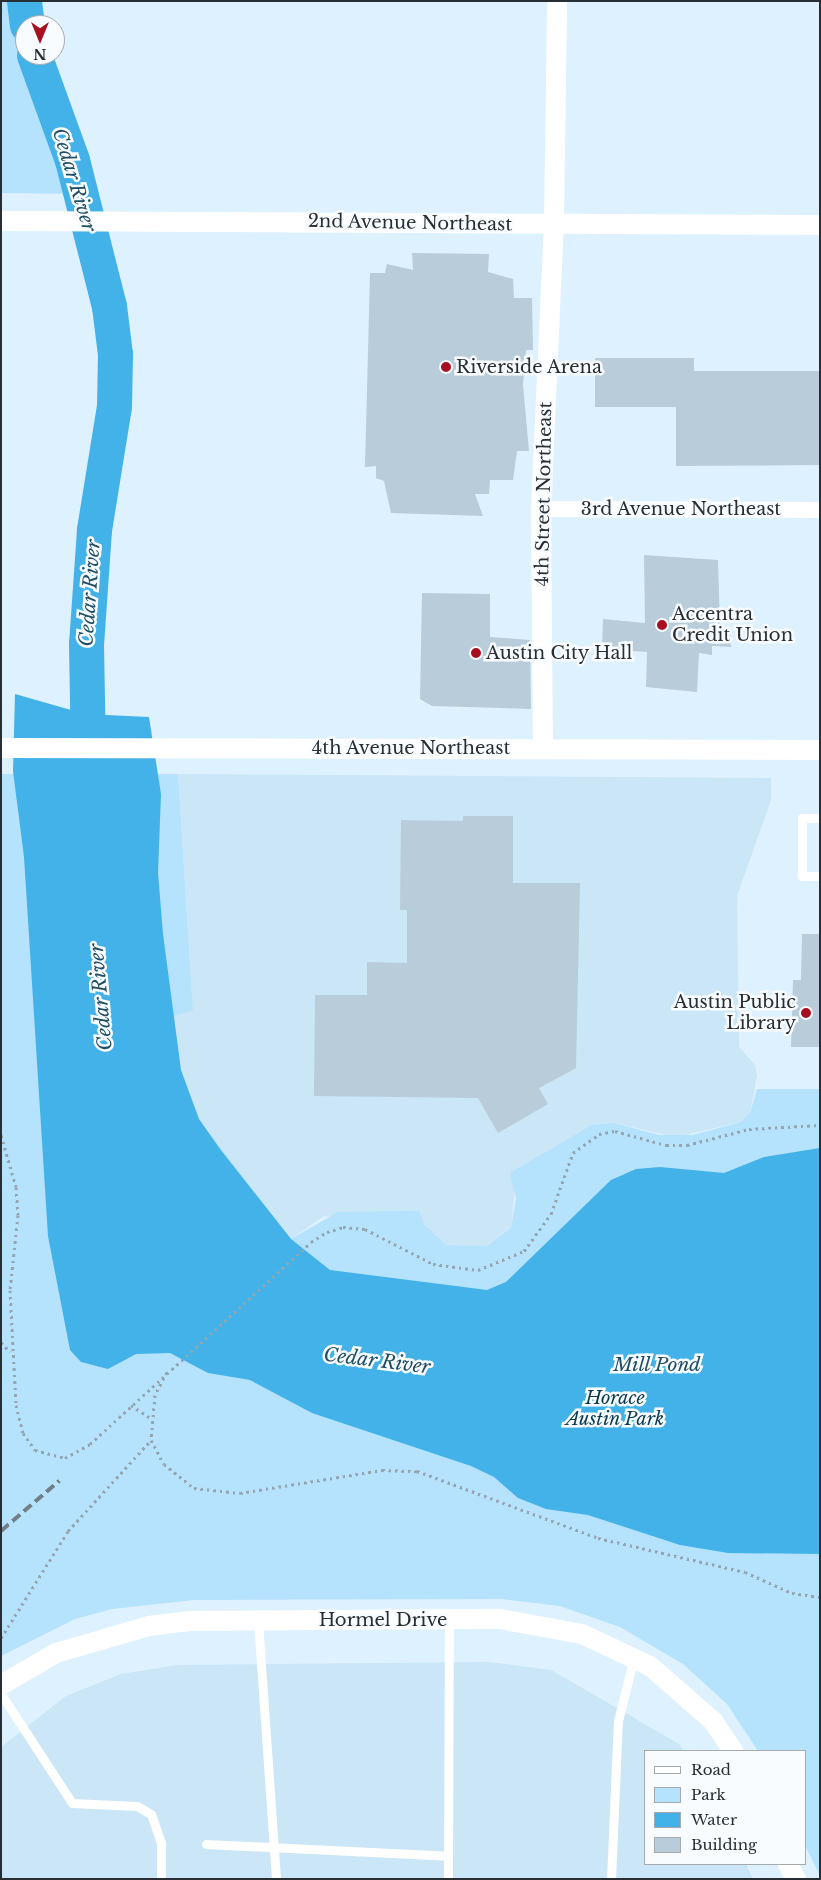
<!DOCTYPE html>
<style>
body{margin:0}
#map{position:relative;width:821px;height:1880px;overflow:hidden;background:#ddf1fe;font-family:"Libre Baskerville",serif}
div>[style]{position:absolute}
.built>*{inset:0;background:#cae6f7}
.green>*{inset:0;background:#b5e2fc}
.water>*{inset:0;background:#42b2e9}
.river>*{height:35px;margin:-17.5px;padding:0 17.5px;transform-origin:17.5px;border-radius:17.5px;background:#42b2e9}
.building>*{inset:0;background:#b8cdd9}
.path>*{height:3px;margin-top:-1.5px;transform-origin:0;background:repeating-linear-gradient(90deg,#95a4ae 0 2.5px,transparent 0 6.5px)}
.service>*{height:9px;margin:-4.5px;padding:0 4.5px;transform-origin:4.5px;border-radius:4.5px;background:#fff}
.minor>*{height:16px;margin:-8px;padding:0 8px;transform-origin:8px;border-radius:8px;background:#fff}
.tertiary>*{height:20px;margin:-10px;padding:0 10px;transform-origin:10px;border-radius:10px;background:#fff}
.rail>*{height:4px;margin-top:-2px;transform-origin:0;background:repeating-linear-gradient(90deg,#737f88 0 10px,transparent 0 15px)}
.dots>*{width:14px;height:14px;translate:-50% -50%;box-sizing:border-box;border:2px solid #f8fcfe;border-radius:50%}
span{translate:-50% -50%;white-space:nowrap;text-align:center;line-height:1.15;-webkit-text-stroke:5px #f8fcfe;paint-order:stroke}
.street-label{font-size:18px;color:#282f34}
.poi-label{font-size:18px;color:#282f34}
.left{translate:0 -50%;text-align:left}
.right{translate:-100% -50%;text-align:right}
.park-label{font-size:18px;color:#0a3a51;font-style:italic}
.water-label{font-size:19px;color:#214e65;font-style:italic}
.frame{position:absolute;inset:0;border:2px solid #282f34;pointer-events:none}
.legend{position:absolute;left:644px;top:1750px;width:162px;height:115px;box-sizing:border-box;background:#f8fcfe;border:1px solid #a5aaad;margin:0;padding:6px 9px;list-style:none;font-size:15px;color:#282f34}
.legend li{display:flex;align-items:center;gap:10px;height:25px}
.legend b{width:25px;border:1px solid #a5aaad}
.north{position:absolute;left:15px;top:15px;width:50px;height:50px;box-sizing:border-box;background:#f8fcfe;border:1px solid #a5aaad;border-radius:50%;rotate:180deg;font-size:14px;font-weight:700;line-height:20px;text-align:center;color:#282f34}
.north::after{content:'';display:block;margin:auto;width:18px;height:22px;background:#a71021;clip-path:polygon(50% 0,100% 100%,50% 72%,0 100%)}
</style>
<div id="map">
<div class="built">
<div style="clip-path:polygon(178px 774px,771px 778px,771px 800px,737px 896px,739px 1047px,755px 1065px,757px 1076px,750px 1113px,741px 1122px,676px 1137px,614px 1123px,592px 1125px,515px 1188px,511px 1228px,487px 1246px,446px 1245px,424px 1224px,324px 1216px,291px 1239px,199px 1119px,181px 1070px,171px 1017px,193px 1009px)"></div>
<div style="clip-path:polygon(488px 1662px,551px 1670px,679px 1744px,684px 1751px,645px 1751px,645px 1864px,746px 1864px,753px 1879px,1px 1879px,1px 1747px,66px 1696px,121px 1674px,178px 1665px)"></div>
</div>
<div class="green">
<div style="clip-path:polygon(1px 1px,24px 1px,25px 55px,34px 55px,81px 194px,1px 193px)"></div>
<div style="clip-path:polygon(1px 774px,178px 774px,193px 1010px,171px 1017px,181px 1070px,199px 1119px,291px 1239px,338px 1212px,419px 1211px,424px 1224px,446px 1245px,487px 1246px,511px 1228px,516px 1198px,510px 1173px,592px 1125px,614px 1123px,659px 1135px,693px 1135px,741px 1122px,750px 1113px,757px 1089px,820px 1089px,820px 1876px,805px 1845px,805px 1751px,758px 1751px,727px 1704px,683px 1664px,620px 1627px,560px 1606px,502px 1599px,193px 1600px,112px 1609px,75px 1619px,1px 1656px)"></div>
</div>
<div class="water">
<div style="clip-path:polygon(15px 694px,85px 714px,149px 717px,161px 794px,158px 873px,163px 934px,181px 1070px,199px 1119px,220px 1149px,291px 1239px,330px 1270px,487px 1290px,506px 1282px,611px 1180px,636px 1169px,660px 1167px,724px 1173px,764px 1157px,820px 1148px,820px 1554px,728px 1553px,680px 1545px,588px 1515px,546px 1509px,518px 1498px,494px 1477px,471px 1466px,312px 1413px,250px 1380px,208px 1373px,170px 1353px,136px 1354px,108px 1369px,81px 1362px,70px 1350px,48px 1236px,24px 857px,13px 771px)"></div>
</div>
<div class="river">
<div style="left:24px;top:1px;width:24px;rotate:83deg"></div>
<div style="left:34px;top:55px;width:112px;rotate:70.1deg"></div>
<div style="left:72px;top:160px;width:151px;rotate:75.8deg"></div>
<div style="left:109px;top:306px;width:48px;rotate:82.9deg"></div>
<div style="left:115px;top:354px;width:52px;rotate:91.1deg"></div>
<div style="left:114px;top:406px;width:126px;rotate:99.2deg"></div>
<div style="left:94px;top:530px;width:113px;rotate:94deg"></div>
<div style="left:86px;top:643px;width:120px;rotate:89deg"></div>
</div>
<div class="building">
<div style="clip-path:polygon(412px 253px,489px 254px,488px 272px,513px 279px,514px 298px,532px 298px,533px 350px,526px 350px,523px 385px,529px 451px,517px 451px,513px 480px,490px 480px,489px 494px,475px 494px,483px 516px,391px 513px,384px 481px,376px 478px,376px 466px,365px 467px,370px 273px,385px 273px,387px 264px,413px 270px)"></div>
<div style="clip-path:polygon(595px 358px,694px 358px,694px 371px,819px 371px,819px 465px,676px 466px,676px 407px,595px 407px)"></div>
<div style="clip-path:polygon(644px 555px,718px 560px,720px 628px,730px 629px,731px 647px,712px 646px,712px 655px,699px 653px,697px 692px,646px 687px,647px 652px,602px 649px,603px 619px,645px 623px)"></div>
<div style="clip-path:polygon(422px 593px,490px 594px,490px 637px,530px 640px,531px 709px,432px 706px,420px 699px)"></div>
<div style="clip-path:polygon(463px 816px,513px 816px,513px 883px,580px 883px,576px 1068px,539px 1088px,548px 1104px,498px 1133px,478px 1098px,314px 1096px,315px 995px,367px 995px,367px 962px,407px 963px,407px 910px,400px 910px,401px 820px,463px 821px)"></div>
<div style="clip-path:polygon(802px 934px,820px 934px,820px 1047px,791px 1047px,793px 980px,801px 980px)"></div>
</div>
<div class="path">
<div style="left:1px;top:1135px;width:54px;rotate:73.9deg"></div>
<div style="left:16px;top:1187px;width:28px;rotate:86deg"></div>
<div style="left:18px;top:1215px;width:75px;rotate:96.1deg"></div>
<div style="left:10px;top:1290px;width:115px;rotate:87deg"></div>
<div style="left:16px;top:1405px;width:29px;rotate:76deg"></div>
<div style="left:23px;top:1433px;width:21px;rotate:55deg"></div>
<div style="left:35px;top:1450px;width:31px;rotate:15deg"></div>
<div style="left:65px;top:1458px;width:29px;rotate:-29deg"></div>
<div style="left:90px;top:1444px;width:299px;rotate:-42.4deg"></div>
<div style="left:311px;top:1242px;width:19px;rotate:-32deg"></div>
<div style="left:327px;top:1232px;width:17px;rotate:-17deg"></div>
<div style="left:343px;top:1227px;width:22px;rotate:5deg"></div>
<div style="left:365px;top:1229px;width:76px;rotate:27.2deg"></div>
<div style="left:433px;top:1264px;width:45px;rotate:7.6deg"></div>
<div style="left:478px;top:1270px;width:50px;rotate:-22.4deg"></div>
<div style="left:524px;top:1251px;width:46px;rotate:-53.9deg"></div>
<div style="left:551px;top:1214px;width:65px;rotate:-70.2deg"></div>
<div style="left:573px;top:1153px;width:32px;rotate:-36deg"></div>
<div style="left:599px;top:1134px;width:16px;rotate:-11deg"></div>
<div style="left:615px;top:1131px;width:53px;rotate:15.4deg"></div>
<div style="left:666px;top:1145px;width:21px"></div>
<div style="left:687px;top:1145px;width:64px;rotate:-14.5deg"></div>
<div style="left:749px;top:1129px;width:71px;rotate:-3.2deg"></div>
<div style="left:1px;top:1342px;width:13px;rotate:48deg"></div>
<div style="left:167px;top:1372px;width:26px;rotate:118deg"></div>
<div style="left:155px;top:1395px;width:45px;rotate:95.1deg"></div>
<div style="left:151px;top:1440px;width:27px;rotate:62deg"></div>
<div style="left:164px;top:1464px;width:38px;rotate:39deg"></div>
<div style="left:194px;top:1488px;width:46px;rotate:6.2deg"></div>
<div style="left:240px;top:1493px;width:144px;rotate:-9.2deg"></div>
<div style="left:382px;top:1470px;width:35px;rotate:2deg"></div>
<div style="left:417px;top:1471px;width:193px;rotate:20.3deg"></div>
<div style="left:598px;top:1538px;width:151px;rotate:13deg"></div>
<div style="left:745px;top:1572px;width:51px;rotate:24.1deg"></div>
<div style="left:792px;top:1593px;width:28px;rotate:8deg"></div>
<div style="left:131px;top:1405px;width:23px;rotate:34deg"></div>
<div style="left:1px;top:1638px;width:126px;rotate:-57.9deg"></div>
<div style="left:68px;top:1531px;width:123px;rotate:-47.6deg"></div>
</div>
<div class="service">
<div style="left:820px;top:818px;width:18px;rotate:180deg"></div>
<div style="left:802px;top:818px;width:58px;rotate:90deg"></div>
<div style="left:802px;top:876px;width:18px"></div>
<div style="left:258px;top:1621px;width:259px;rotate:86deg"></div>
<div style="left:1px;top:1694px;width:130px;rotate:56.9deg"></div>
<div style="left:72px;top:1803px;width:65px;rotate:2.6deg"></div>
<div style="left:137px;top:1806px;width:16px;rotate:30deg"></div>
<div style="left:151px;top:1814px;width:31px;rotate:71deg"></div>
<div style="left:161px;top:1843px;width:36px;rotate:90deg"></div>
<div style="left:206px;top:1844px;width:242px;rotate:2.8deg"></div>
<div style="left:448px;top:1879px;width:259px;rotate:-89.8deg"></div>
<div style="left:611px;top:1879px;width:158px;rotate:-87.5deg"></div>
<div style="left:618px;top:1721px;width:66px;rotate:-76deg"></div>
</div>
<div class="minor">
<div style="left:541px;top:509px;width:279px;rotate:0.2deg"></div>
</div>
<div class="tertiary">
<div style="left:1px;top:221px;width:819px;rotate:0.28deg"></div>
<div style="left:1px;top:748px;width:819px;rotate:0.14deg"></div>
<div style="left:543px;top:748px;width:239px;rotate:-90.5deg"></div>
<div style="left:541px;top:509px;width:285px;rotate:-87.4deg"></div>
<div style="left:554px;top:224px;width:223px;rotate:-89.2deg"></div>
<div style="left:1px;top:1685px;width:64px;rotate:-30.2deg"></div>
<div style="left:56px;top:1653px;width:97px;rotate:-16.2deg"></div>
<div style="left:149px;top:1626px;width:41px;rotate:-7deg"></div>
<div style="left:190px;top:1621px;width:310px;rotate:-0.4deg"></div>
<div style="left:500px;top:1619px;width:83px;rotate:10.4deg"></div>
<div style="left:582px;top:1634px;width:75px;rotate:25.2deg"></div>
<div style="left:650px;top:1666px;width:84px;rotate:41.1deg"></div>
<div style="left:713px;top:1721px;width:36px;rotate:56deg"></div>
<div style="left:788px;top:1864px;width:17px;rotate:62deg"></div>
</div>
<div class="rail">
<div style="left:1px;top:1531px;width:77px;rotate:-40.8deg"></div>
</div>
<div class="dots">
<div style="left:446px;top:367px;background:#a71021"></div>
<div style="left:662px;top:625px;background:#a71021"></div>
<div style="left:476px;top:653px;background:#a71021"></div>
<div style="left:806px;top:1013px;background:#a71021"></div>
</div>
<div class="street-label">
<span style="left:410px;top:223px;rotate:1deg">2nd Avenue Northeast</span>
<span style="left:544px;top:494px;rotate:-89deg">4th Street Northeast</span>
<span style="left:681px;top:509px">3rd Avenue Northeast</span>
<span style="left:411px;top:748px">4th Avenue Northeast</span>
<span style="left:383px;top:1620px">Hormel Drive</span>
</div>
<div class="poi-label">
<span class="left" style="left:456px;top:367px">Riverside Arena</span>
<span class="left" style="left:672px;top:625px">Accentra<br>Credit Union</span>
<span class="left" style="left:486px;top:653px">Austin City Hall</span>
<span class="right" style="left:796px;top:1013px">Austin Public<br>Library</span>
</div>
<div class="park-label">
<span style="left:615px;top:1409px">Horace<br>Austin Park</span>
</div>
<div class="water-label">
<span style="left:74px;top:180px;rotate:73deg">Cedar River</span>
<span style="left:90px;top:593px;rotate:-86deg">Cedar River</span>
<span style="left:101px;top:997px;rotate:-95deg">Cedar River</span>
<span style="left:377px;top:1361px;rotate:7deg">Cedar River</span>
<span style="left:657px;top:1365px">Mill Pond</span>
</div>
<div class="frame"></div>
<ul class="legend">
<li><b style="height:6px;background:#fff"></b>Road</li>
<li><b style="height:14px;background:#b5e2fc"></b>Park</li>
<li><b style="height:14px;background:#42b2e9"></b>Water</li>
<li><b style="height:14px;background:#b8cdd9"></b>Building</li>
</ul>
<div class="north">N</div>
</div>
